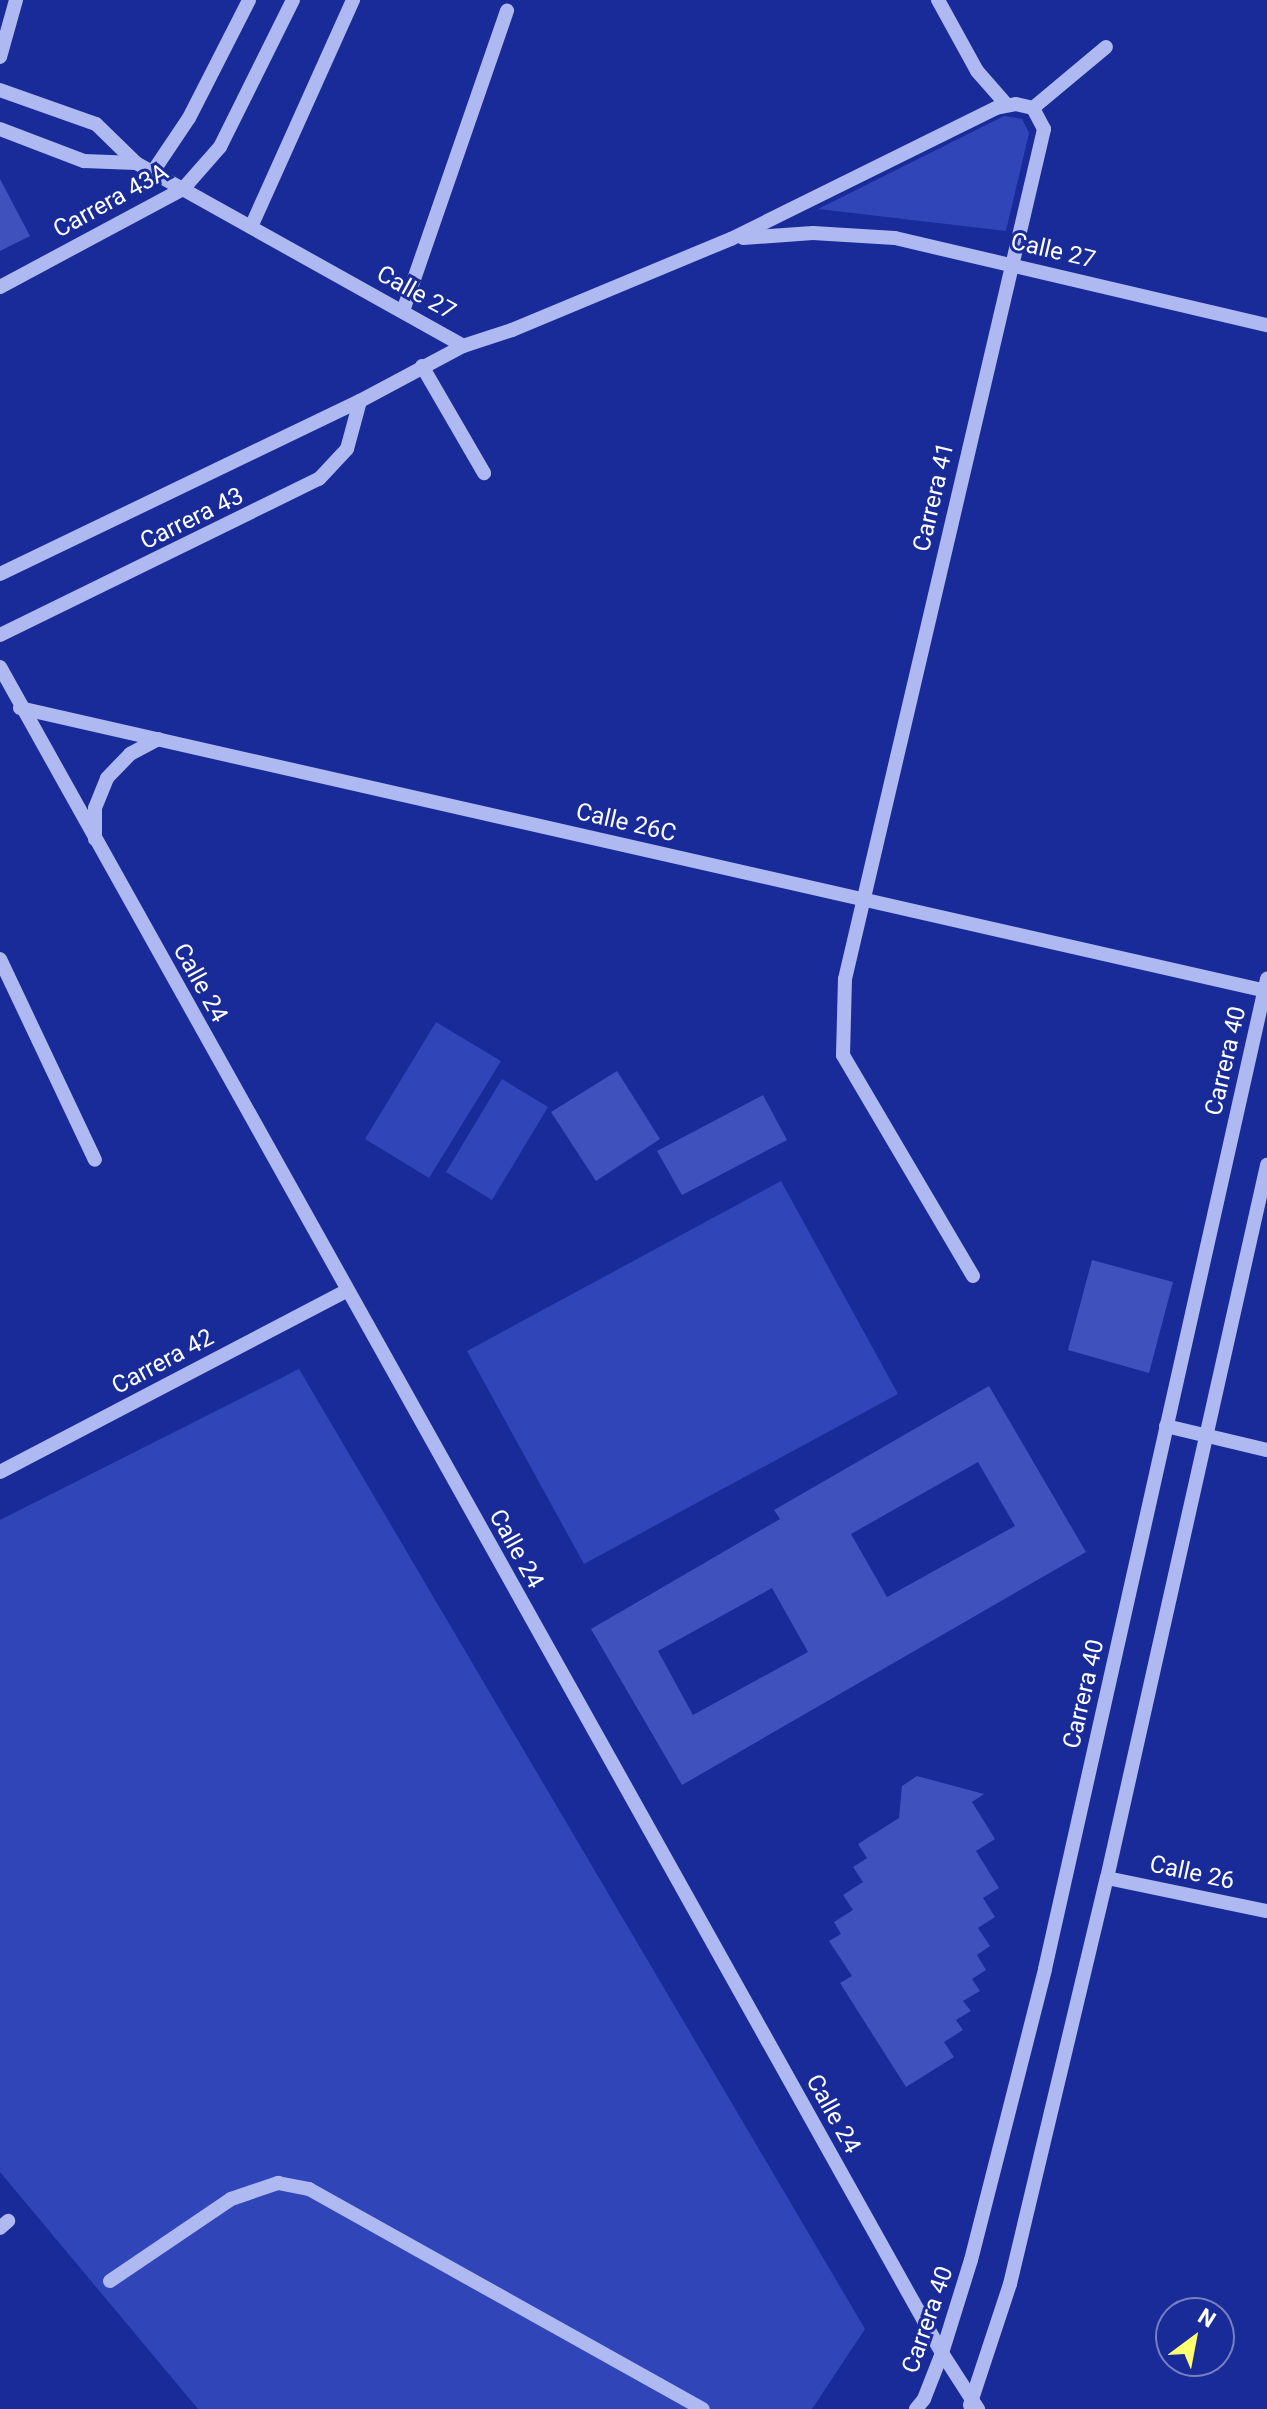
<!DOCTYPE html>
<style>
body{margin:0}
#map{position:relative;width:1267px;height:2409px;overflow:hidden;background:#192b98;font-family:Roboto,sans-serif}
div>[style]{position:absolute}
.green>*{inset:0;background:#3045b8}
.building>*{inset:0;background:#3e51bd}
.minor>*{height:14px;margin:-7px;padding:0 7px;transform-origin:7px;border-radius:7px;background:#aeb9f1}
span{translate:-50% -50%;white-space:nowrap;text-align:center;line-height:1.15;-webkit-text-stroke:6px #192b98;paint-order:stroke}
.street-label{font-size:24px;color:#fff}
.north{position:absolute;left:1155px;top:2297px;width:80px;height:80px;box-sizing:border-box;background:#192b98;border:2px solid #7580c1;border-radius:50%;rotate:32deg;font-size:22px;font-weight:700;line-height:32px;text-align:center;color:#fff}
.north::after{content:'';display:block;margin:auto;width:28px;height:36px;background:#feff6e;clip-path:polygon(50% 0,100% 100%,50% 72%,0 100%)}
</style>
<div id="map">
<div class="green">
<div style="clip-path:polygon(1004px 116px,1022px 119px,1029px 133px,1006px 231px,818px 209px)"></div>
<div style="clip-path:polygon(436px 1022px,501px 1061px,429px 1178px,365px 1139px)"></div>
<div style="clip-path:polygon(502px 1079px,548px 1107px,492px 1200px,446px 1172px)"></div>
<div style="clip-path:polygon(781px 1181px,898px 1394px,584px 1564px,467px 1351px)"></div>
<div style="clip-path:polygon(299px 1369px,865px 2329px,812px 2409px,198px 2409px,0 2172px,0 1520px)"></div>
</div>
<div class="building">
<div style="clip-path:polygon(0 179px,30px 236px,0 251px)"></div>
<div style="clip-path:polygon(617px 1071px,660px 1139px,596px 1181px,551px 1112px)"></div>
<div style="clip-path:polygon(763px 1095px,787px 1140px,682px 1195px,657px 1151px)"></div>
<div style="clip-path:polygon(1092px 1260px,1173px 1282px,1149px 1373px,1068px 1350px)"></div>
<div style="clip-path:polygon(evenodd,989px 1386px,1086px 1552px,682px 1785px,591px 1629px,780px 1519px,774px 1510px,989px 1386px,978px 1462px,1015px 1526px,887px 1597px,851px 1534px,978px 1462px,989px 1386px,772px 1588px,808px 1652px,693px 1715px,658px 1651px,772px 1588px)"></div>
<div style="clip-path:polygon(917px 1776px,984px 1794px,972px 1802px,995px 1839px,976px 1851px,999px 1888px,983px 1898px,995px 1917px,978px 1928px,990px 1946px,977px 1955px,986px 1970px,972px 1979px,980px 1991px,963px 2001px,971px 2011px,956px 2020px,963px 2030px,944px 2042px,954px 2057px,906px 2087px,840px 1983px,852px 1976px,829px 1941px,841px 1934px,834px 1922px,853px 1910px,843px 1895px,863px 1882px,853px 1867px,867px 1858px,858px 1844px,899px 1818px,902px 1786px)"></div>
</div>
<div class="minor">
<div style="left:938px;top:0;width:81px;rotate:61.2deg"></div>
<div style="left:977px;top:71px;width:45px;rotate:48.6deg"></div>
<div style="left:0;top:57px;width:59px;rotate:-74.3deg"></div>
<div style="left:0;top:90px;width:102px;rotate:19.5deg"></div>
<div style="left:96px;top:124px;width:56px;rotate:44.3deg"></div>
<div style="left:136px;top:163px;width:375px;rotate:29.2deg"></div>
<div style="left:1033px;top:108px;width:95px;rotate:-39.9deg"></div>
<div style="left:0;top:129px;width:90px;rotate:20.9deg"></div>
<div style="left:84px;top:161px;width:52px;rotate:2.2deg"></div>
<div style="left:152px;top:173px;width:66px;rotate:-56.1deg"></div>
<div style="left:189px;top:118px;width:132px;rotate:-63deg"></div>
<div style="left:251px;top:227px;width:249px;rotate:-65.8deg"></div>
<div style="left:743px;top:238px;width:70px;rotate:-4.1deg"></div>
<div style="left:813px;top:233px;width:82px;rotate:3.5deg"></div>
<div style="left:895px;top:238px;width:382px;rotate:13.2deg"></div>
<div style="left:0;top:287px;width:208px;rotate:-28.2deg"></div>
<div style="left:183px;top:189px;width:56px;rotate:-48.6deg"></div>
<div style="left:220px;top:147px;width:164px;rotate:-63.6deg"></div>
<div style="left:403px;top:311px;width:318px;rotate:-70.9deg"></div>
<div style="left:422px;top:366px;width:124px;rotate:59.9deg"></div>
<div style="left:0;top:574px;width:399px;rotate:-25.7deg"></div>
<div style="left:360px;top:401px;width:117px;rotate:-28.1deg"></div>
<div style="left:463px;top:346px;width:52px;rotate:-18.1deg"></div>
<div style="left:512px;top:330px;width:237px;rotate:-22.6deg"></div>
<div style="left:731px;top:239px;width:296px;rotate:-26.3deg"></div>
<div style="left:996px;top:108px;width:20px;rotate:-11deg"></div>
<div style="left:1016px;top:104px;width:17px;rotate:13deg"></div>
<div style="left:0;top:635px;width:355px;rotate:-26.1deg"></div>
<div style="left:319px;top:479px;width:41px;rotate:-47deg"></div>
<div style="left:347px;top:449px;width:50px;rotate:-74.8deg"></div>
<div style="left:0;top:667px;width:1931px;rotate:60.81deg"></div>
<div style="left:942px;top:2353px;width:67px;rotate:57.3deg"></div>
<div style="left:20px;top:708px;width:1279px;rotate:12.79deg"></div>
<div style="left:95px;top:839px;width:31px;rotate:-90deg"></div>
<div style="left:95px;top:808px;width:32px;rotate:-68deg"></div>
<div style="left:107px;top:778px;width:33px;rotate:-46deg"></div>
<div style="left:130px;top:754px;width:32px;rotate:-28deg"></div>
<div style="left:0;top:959px;width:222px;rotate:64.7deg"></div>
<div style="left:973px;top:1276px;width:256px;rotate:-120.5deg"></div>
<div style="left:843px;top:1055px;width:76px;rotate:-88.5deg"></div>
<div style="left:845px;top:979px;width:873px;rotate:-76.82deg"></div>
<div style="left:1044px;top:129px;width:24px;rotate:-118deg"></div>
<div style="left:1166px;top:1426px;width:104px;rotate:13.4deg"></div>
<div style="left:0;top:1472px;width:390px;rotate:-27.6deg"></div>
<div style="left:1107px;top:1878px;width:163px;rotate:11.7deg"></div>
<div style="left:0;top:2228px;width:11px;rotate:-41deg"></div>
<div style="left:110px;top:2281px;width:146px;rotate:-34.1deg"></div>
<div style="left:231px;top:2199px;width:50px;rotate:-18.8deg"></div>
<div style="left:278px;top:2183px;width:32px;rotate:11deg"></div>
<div style="left:309px;top:2189px;width:451px;rotate:29.2deg"></div>
<div style="left:970px;top:2405px;width:127px;rotate:-71.7deg"></div>
<div style="left:1010px;top:2284px;width:417px;rotate:-76.6deg"></div>
<div style="left:1107px;top:1878px;width:731px;rotate:-77.35deg"></div>
<div style="left:916px;top:2409px;width:13px;rotate:-51deg"></div>
<div style="left:924px;top:2399px;width:49px;rotate:-68.6deg"></div>
<div style="left:942px;top:2353px;width:97px;rotate:-72.7deg"></div>
<div style="left:971px;top:2260px;width:300px;rotate:-75.7deg"></div>
<div style="left:1045px;top:1969px;width:1015px;rotate:-77.36deg"></div>
</div>
<div class="street-label">
<span style="left:111px;top:201px;rotate:-29deg">Carrera 43A</span>
<span style="left:1053px;top:251px;rotate:13deg">Calle 27</span>
<span style="left:416px;top:293px;rotate:29deg">Calle 27</span>
<span style="left:934px;top:497px;rotate:-77deg">Carrera 41</span>
<span style="left:192px;top:519px;rotate:-26deg">Carrera 43</span>
<span style="left:626px;top:823px;rotate:13deg">Calle 26C</span>
<span style="left:200px;top:983px;rotate:61deg">Calle 24</span>
<span style="left:1226px;top:1061px;rotate:-77deg">Carrera 40</span>
<span style="left:163px;top:1362px;rotate:-28deg">Carrera 42</span>
<span style="left:516px;top:1549px;rotate:61deg">Calle 24</span>
<span style="left:1084px;top:1694px;rotate:-77deg">Carrera 40</span>
<span style="left:1192px;top:1873px;rotate:12deg">Calle 26</span>
<span style="left:833px;top:2114px;rotate:61deg">Calle 24</span>
<span style="left:928px;top:2320px;rotate:-71deg">Carrera 40</span>
</div>
<div class="north">N</div>
</div>
